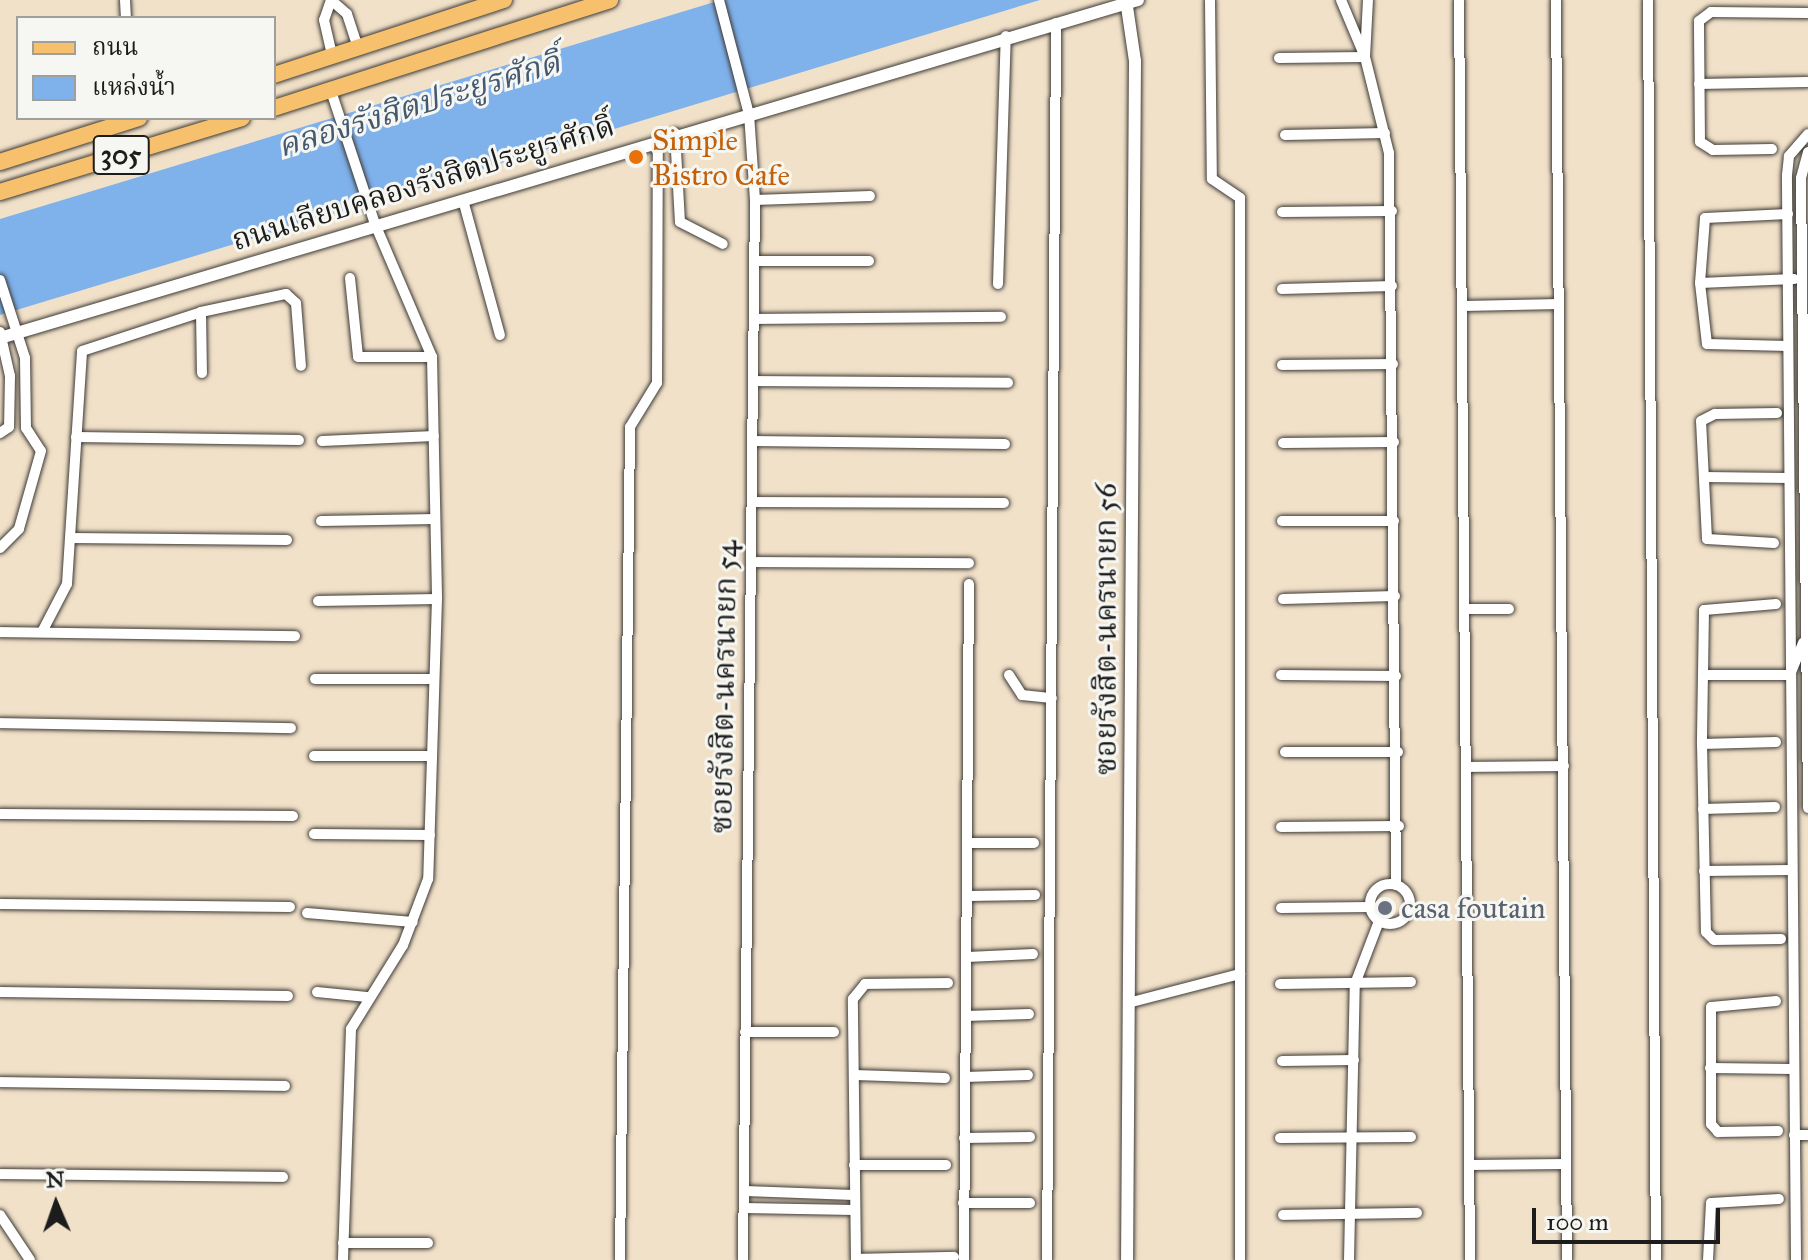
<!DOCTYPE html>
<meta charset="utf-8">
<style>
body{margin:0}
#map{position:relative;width:1808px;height:1260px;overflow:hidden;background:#f2e1c9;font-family:"IM FELL Great Primer","Noto Serif Thai",serif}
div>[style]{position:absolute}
.water>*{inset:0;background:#7fb1eb}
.roads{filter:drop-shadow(0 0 2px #3c3a36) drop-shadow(0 0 2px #3c3a36)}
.minor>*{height:10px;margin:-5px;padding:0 5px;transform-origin:5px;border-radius:5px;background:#fff}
.minor>.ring{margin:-5px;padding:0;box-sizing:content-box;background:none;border:10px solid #fff;border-radius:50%}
.tertiary>*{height:12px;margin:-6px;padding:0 6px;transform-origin:6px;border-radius:6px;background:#fff}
.primary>*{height:16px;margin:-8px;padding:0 8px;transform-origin:8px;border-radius:8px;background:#f7c06c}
.dots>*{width:22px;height:22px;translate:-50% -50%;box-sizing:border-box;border:4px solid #f6f6f2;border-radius:50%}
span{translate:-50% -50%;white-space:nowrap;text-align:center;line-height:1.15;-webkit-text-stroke:6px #f6f6f2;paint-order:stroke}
.shield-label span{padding:2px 6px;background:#f6f6f2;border:2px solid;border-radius:6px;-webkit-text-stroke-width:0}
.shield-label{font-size:28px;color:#1c1c1c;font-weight:700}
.food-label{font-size:30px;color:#c56008}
.left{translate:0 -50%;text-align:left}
.street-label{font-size:30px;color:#1c1c1c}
.worship-label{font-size:30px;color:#5b616d}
.water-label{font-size:32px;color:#44586f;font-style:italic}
.legend{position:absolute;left:16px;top:16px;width:260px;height:104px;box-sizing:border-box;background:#f6f6f2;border:2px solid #9f9f9c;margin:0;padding:10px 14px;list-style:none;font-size:24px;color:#1c1c1c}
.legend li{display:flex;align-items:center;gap:16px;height:40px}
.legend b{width:40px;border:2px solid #9f9f9c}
.north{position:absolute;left:16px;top:1164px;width:80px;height:80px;-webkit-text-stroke:6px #f6f6f2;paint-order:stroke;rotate:358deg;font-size:22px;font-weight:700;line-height:32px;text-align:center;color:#1c1c1c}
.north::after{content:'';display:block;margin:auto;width:28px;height:36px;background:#1c1c1c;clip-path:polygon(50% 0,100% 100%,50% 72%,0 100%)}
.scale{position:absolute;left:1532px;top:1208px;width:188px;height:36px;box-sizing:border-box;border:4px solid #1c1c1c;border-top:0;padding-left:10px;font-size:24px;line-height:28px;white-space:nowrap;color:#1c1c1c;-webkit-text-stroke:6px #f6f6f2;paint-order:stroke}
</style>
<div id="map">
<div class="water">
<div style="clip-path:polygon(721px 0,1040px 0,0 315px,0 219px)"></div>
</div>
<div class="roads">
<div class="minor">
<div style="left:125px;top:0;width:18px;rotate:87deg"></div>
<div style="left:331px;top:0;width:21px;rotate:109deg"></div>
<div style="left:324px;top:20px;width:37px;rotate:77deg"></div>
<div style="left:331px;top:0;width:21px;rotate:41deg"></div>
<div style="left:347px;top:14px;width:35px;rotate:72deg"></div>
<div style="left:719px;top:0;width:118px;rotate:75.3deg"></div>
<div style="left:749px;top:114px;width:86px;rotate:86deg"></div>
<div style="left:755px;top:200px;width:1060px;rotate:90.65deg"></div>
<div style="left:1210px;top:0;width:179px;rotate:89.4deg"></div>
<div style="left:1212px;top:179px;width:34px;rotate:34deg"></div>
<div style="left:1240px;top:198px;width:1062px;rotate:90deg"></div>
<div style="left:1341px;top:0;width:62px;rotate:67.2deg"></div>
<div style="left:1365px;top:57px;width:99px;rotate:76deg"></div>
<div style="left:1389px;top:153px;width:732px;rotate:89.45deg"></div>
<div style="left:1459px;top:0;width:1260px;rotate:89.5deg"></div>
<div style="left:1556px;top:0;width:1260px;rotate:89.5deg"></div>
<div style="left:1648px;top:0;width:1260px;rotate:89.64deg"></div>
<div style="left:1365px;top:57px;width:57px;rotate:-87deg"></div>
<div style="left:1279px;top:58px;width:86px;rotate:-0.7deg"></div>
<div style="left:1699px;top:84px;width:108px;rotate:-1.1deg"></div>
<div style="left:331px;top:91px;width:140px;rotate:71.7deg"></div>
<div style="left:375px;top:224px;width:145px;rotate:66.8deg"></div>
<div style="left:432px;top:357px;width:242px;rotate:88.8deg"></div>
<div style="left:437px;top:599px;width:280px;rotate:91.8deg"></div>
<div style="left:428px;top:879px;width:71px;rotate:110.7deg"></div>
<div style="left:403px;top:945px;width:99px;rotate:121.8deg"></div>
<div style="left:351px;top:1029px;width:231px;rotate:92deg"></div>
<div style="left:675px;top:133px;width:89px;rotate:86.8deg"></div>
<div style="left:680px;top:222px;width:48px;rotate:27.1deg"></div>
<div style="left:1285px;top:135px;width:100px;rotate:-1.1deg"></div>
<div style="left:1772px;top:149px;width:59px;rotate:179deg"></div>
<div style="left:1713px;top:150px;width:15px;rotate:-148deg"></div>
<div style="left:1700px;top:142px;width:121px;rotate:-90.5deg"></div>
<div style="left:1699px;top:21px;width:15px;rotate:-37deg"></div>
<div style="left:1711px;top:12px;width:97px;rotate:0.6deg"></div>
<div style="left:1808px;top:152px;width:27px;rotate:105deg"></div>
<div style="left:1801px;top:178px;width:630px;rotate:89.36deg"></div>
<div style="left:463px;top:200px;width:140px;rotate:74.7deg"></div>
<div style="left:755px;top:200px;width:115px;rotate:-2deg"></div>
<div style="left:1282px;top:212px;width:110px;rotate:-0.5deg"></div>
<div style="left:1788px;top:214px;width:83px;rotate:177.2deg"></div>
<div style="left:1705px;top:218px;width:65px;rotate:94.4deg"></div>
<div style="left:1700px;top:283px;width:61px;rotate:83.5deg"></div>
<div style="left:1707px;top:344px;width:81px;rotate:1.4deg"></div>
<div style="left:755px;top:261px;width:114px"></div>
<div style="left:350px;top:278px;width:79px;rotate:84.2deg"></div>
<div style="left:358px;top:357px;width:74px"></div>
<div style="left:0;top:280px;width:82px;rotate:72.2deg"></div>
<div style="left:25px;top:358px;width:70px;rotate:89.2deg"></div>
<div style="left:26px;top:428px;width:27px;rotate:57deg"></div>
<div style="left:41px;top:451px;width:81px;rotate:105.8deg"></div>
<div style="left:19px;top:529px;width:27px;rotate:135deg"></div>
<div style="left:1700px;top:283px;width:94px;rotate:-2.4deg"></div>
<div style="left:998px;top:284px;width:248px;rotate:-88.2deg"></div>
<div style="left:1282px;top:289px;width:110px;rotate:-1.6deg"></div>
<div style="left:1464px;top:306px;width:95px;rotate:-1.2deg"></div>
<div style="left:201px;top:312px;width:61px;rotate:89.1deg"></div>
<div style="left:755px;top:319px;width:246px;rotate:-0.5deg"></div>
<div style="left:0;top:332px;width:45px;rotate:77.2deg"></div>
<div style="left:10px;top:376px;width:51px;rotate:91.1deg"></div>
<div style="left:9px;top:427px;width:11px;rotate:146deg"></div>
<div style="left:1282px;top:365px;width:111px;rotate:-0.5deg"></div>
<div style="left:753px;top:381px;width:255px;rotate:0.4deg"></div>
<div style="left:76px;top:437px;width:223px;rotate:0.8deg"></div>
<div style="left:322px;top:441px;width:112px;rotate:-2.6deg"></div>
<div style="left:753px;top:441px;width:252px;rotate:0.7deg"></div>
<div style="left:1283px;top:443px;width:111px;rotate:-0.5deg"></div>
<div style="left:1704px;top:477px;width:85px;rotate:0.7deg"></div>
<div style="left:752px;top:502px;width:252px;rotate:0.2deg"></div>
<div style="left:321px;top:521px;width:114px;rotate:-1deg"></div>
<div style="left:1282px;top:521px;width:112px"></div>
<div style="left:70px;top:538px;width:217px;rotate:0.5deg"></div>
<div style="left:1774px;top:543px;width:67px;rotate:-176.6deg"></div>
<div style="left:1707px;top:539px;width:118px;rotate:-92.9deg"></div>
<div style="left:1701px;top:421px;width:16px;rotate:-27deg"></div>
<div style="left:1715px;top:414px;width:62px;rotate:-0.9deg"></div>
<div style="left:751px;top:562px;width:218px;rotate:0.3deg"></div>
<div style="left:1283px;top:599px;width:112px;rotate:-1.5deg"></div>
<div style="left:318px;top:601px;width:119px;rotate:-1deg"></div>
<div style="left:1776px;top:604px;width:72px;rotate:175.2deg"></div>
<div style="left:1704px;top:610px;width:134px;rotate:90.9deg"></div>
<div style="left:1702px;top:744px;width:74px;rotate:-1.5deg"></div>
<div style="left:1465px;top:609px;width:44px"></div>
<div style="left:0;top:632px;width:295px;rotate:0.8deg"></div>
<div style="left:42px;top:632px;width:54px;rotate:-62.5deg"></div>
<div style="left:67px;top:584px;width:233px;rotate:-86.3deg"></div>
<div style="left:82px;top:351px;width:125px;rotate:-18.1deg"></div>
<div style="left:201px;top:312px;width:87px;rotate:-12deg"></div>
<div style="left:286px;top:294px;width:13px;rotate:42deg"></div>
<div style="left:296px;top:303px;width:63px;rotate:85.5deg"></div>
<div style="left:1009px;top:675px;width:24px;rotate:57deg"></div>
<div style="left:1022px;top:695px;width:30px;rotate:6deg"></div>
<div style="left:1281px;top:675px;width:115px;rotate:0.5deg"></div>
<div style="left:1703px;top:675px;width:87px"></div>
<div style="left:1790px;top:675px;width:35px;rotate:-68deg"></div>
<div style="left:315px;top:679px;width:115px"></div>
<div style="left:0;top:723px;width:291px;rotate:1deg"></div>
<div style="left:1702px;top:744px;width:188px;rotate:88.8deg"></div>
<div style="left:1706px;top:932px;width:11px;rotate:45deg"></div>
<div style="left:1714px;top:940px;width:67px;rotate:-0.9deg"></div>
<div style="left:1285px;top:752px;width:113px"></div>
<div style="left:314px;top:756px;width:116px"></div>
<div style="left:1467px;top:767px;width:97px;rotate:-0.6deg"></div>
<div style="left:1703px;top:809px;width:72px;rotate:-1.6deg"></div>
<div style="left:0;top:814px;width:293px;rotate:0.4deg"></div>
<div style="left:1281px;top:827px;width:118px;rotate:-0.5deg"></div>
<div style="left:314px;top:834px;width:116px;rotate:0.5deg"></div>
<div style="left:967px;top:843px;width:67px"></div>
<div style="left:1704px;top:871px;width:87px;rotate:-0.7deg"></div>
<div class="ring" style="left:1370px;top:884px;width:30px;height:30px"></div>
<div style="left:968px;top:896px;width:67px;rotate:-0.9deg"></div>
<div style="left:0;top:904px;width:290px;rotate:0.6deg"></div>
<div style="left:1281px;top:908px;width:89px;rotate:-0.6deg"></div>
<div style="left:307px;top:913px;width:106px;rotate:4.9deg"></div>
<div style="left:967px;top:957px;width:66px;rotate:-2.6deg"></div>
<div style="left:1280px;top:984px;width:131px;rotate:-0.9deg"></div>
<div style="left:0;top:992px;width:288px;rotate:0.8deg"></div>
<div style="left:317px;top:992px;width:50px;rotate:5.7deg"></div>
<div style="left:1776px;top:1001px;width:65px;rotate:174.7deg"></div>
<div style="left:1711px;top:1007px;width:117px;rotate:90deg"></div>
<div style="left:1711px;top:1124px;width:11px;rotate:49deg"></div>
<div style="left:1718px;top:1132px;width:60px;rotate:-1deg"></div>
<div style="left:1128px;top:1003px;width:116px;rotate:-14.5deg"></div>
<div style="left:966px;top:1016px;width:63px;rotate:-1.8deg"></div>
<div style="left:745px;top:1032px;width:89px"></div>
<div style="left:1282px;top:1061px;width:72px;rotate:-0.8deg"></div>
<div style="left:1710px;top:1068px;width:83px;rotate:0.7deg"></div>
<div style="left:855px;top:1075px;width:90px;rotate:1.9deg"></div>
<div style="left:965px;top:1077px;width:63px;rotate:-1.8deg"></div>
<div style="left:0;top:1082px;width:285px;rotate:0.8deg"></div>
<div style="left:1794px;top:1135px;width:14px"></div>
<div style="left:964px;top:1138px;width:66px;rotate:-0.9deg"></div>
<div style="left:1280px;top:1138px;width:131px;rotate:-0.4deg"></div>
<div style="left:854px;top:1165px;width:92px"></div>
<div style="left:1469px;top:1165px;width:97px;rotate:-0.6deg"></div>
<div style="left:0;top:1174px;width:283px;rotate:0.6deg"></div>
<div style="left:745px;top:1191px;width:109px;rotate:2.1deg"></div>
<div style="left:963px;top:1203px;width:67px"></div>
<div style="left:744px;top:1208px;width:110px;rotate:1deg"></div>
<div style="left:0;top:1215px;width:54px;rotate:56.3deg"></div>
<div style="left:1283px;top:1215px;width:134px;rotate:-0.9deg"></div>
<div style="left:343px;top:1243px;width:85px"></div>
<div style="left:856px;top:1259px;width:98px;rotate:-1.2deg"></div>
<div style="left:620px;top:1260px;width:833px;rotate:-89.31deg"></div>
<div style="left:630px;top:427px;width:52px;rotate:-58.5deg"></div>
<div style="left:657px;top:383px;width:244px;rotate:-89.8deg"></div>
<div style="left:856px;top:1260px;width:261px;rotate:-90.7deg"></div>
<div style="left:853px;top:999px;width:19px;rotate:-51deg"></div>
<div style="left:865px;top:984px;width:83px;rotate:-0.7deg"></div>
<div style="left:964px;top:1260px;width:676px;rotate:-89.58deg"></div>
<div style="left:1047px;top:1260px;width:1237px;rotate:-89.58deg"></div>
<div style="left:1349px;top:1260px;width:276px;rotate:-88.8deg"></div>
<div style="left:1355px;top:984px;width:67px;rotate:-69.1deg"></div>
<div style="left:1708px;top:1260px;width:57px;rotate:-87deg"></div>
<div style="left:1711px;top:1203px;width:68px;rotate:-3.4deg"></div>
<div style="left:1796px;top:1260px;width:1085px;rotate:-90.48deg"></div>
<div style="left:1787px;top:175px;width:19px;rotate:-84deg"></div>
<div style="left:1789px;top:156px;width:29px;rotate:-49deg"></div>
</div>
<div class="tertiary">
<div style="left:1126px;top:0;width:62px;rotate:81.6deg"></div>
<div style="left:1135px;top:61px;width:1199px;rotate:90.38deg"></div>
<div style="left:0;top:338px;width:1187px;rotate:-16.54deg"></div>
</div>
<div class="primary">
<div style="left:274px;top:75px;width:242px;rotate:-18.1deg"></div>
<div style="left:274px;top:108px;width:353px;rotate:-17.8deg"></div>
<div style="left:0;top:162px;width:146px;rotate:-17.6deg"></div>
<div style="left:0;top:192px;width:253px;rotate:-17deg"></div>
</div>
</div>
<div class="dots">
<div style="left:636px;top:157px;background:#e8710a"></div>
<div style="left:1385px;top:908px;background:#6b7280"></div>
</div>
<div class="shield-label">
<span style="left:121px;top:155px">305</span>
</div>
<div class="food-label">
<span class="left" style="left:652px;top:157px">Simple<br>Bistro Cafe</span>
</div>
<div class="street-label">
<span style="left:423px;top:183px;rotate:-17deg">ถนนเลียบคลองรังสิตประยูรศักดิ์</span>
<span style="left:1106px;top:629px;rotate:-90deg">ซอยรังสิต-นครนายก 56</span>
<span style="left:724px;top:687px;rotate:-89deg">ซอยรังสิต-นครนายก 54</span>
</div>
<div class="worship-label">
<span class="left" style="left:1401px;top:908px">casa foutain</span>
</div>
<div class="water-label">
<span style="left:419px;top:105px;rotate:-17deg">คลองรังสิตประยูรศักดิ์</span>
</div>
<ul class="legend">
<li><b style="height:10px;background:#f7c06c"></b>ถนน</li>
<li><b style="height:22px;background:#7fb1eb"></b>แหล่งน้ำ</li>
</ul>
<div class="north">N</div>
<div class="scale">100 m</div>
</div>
